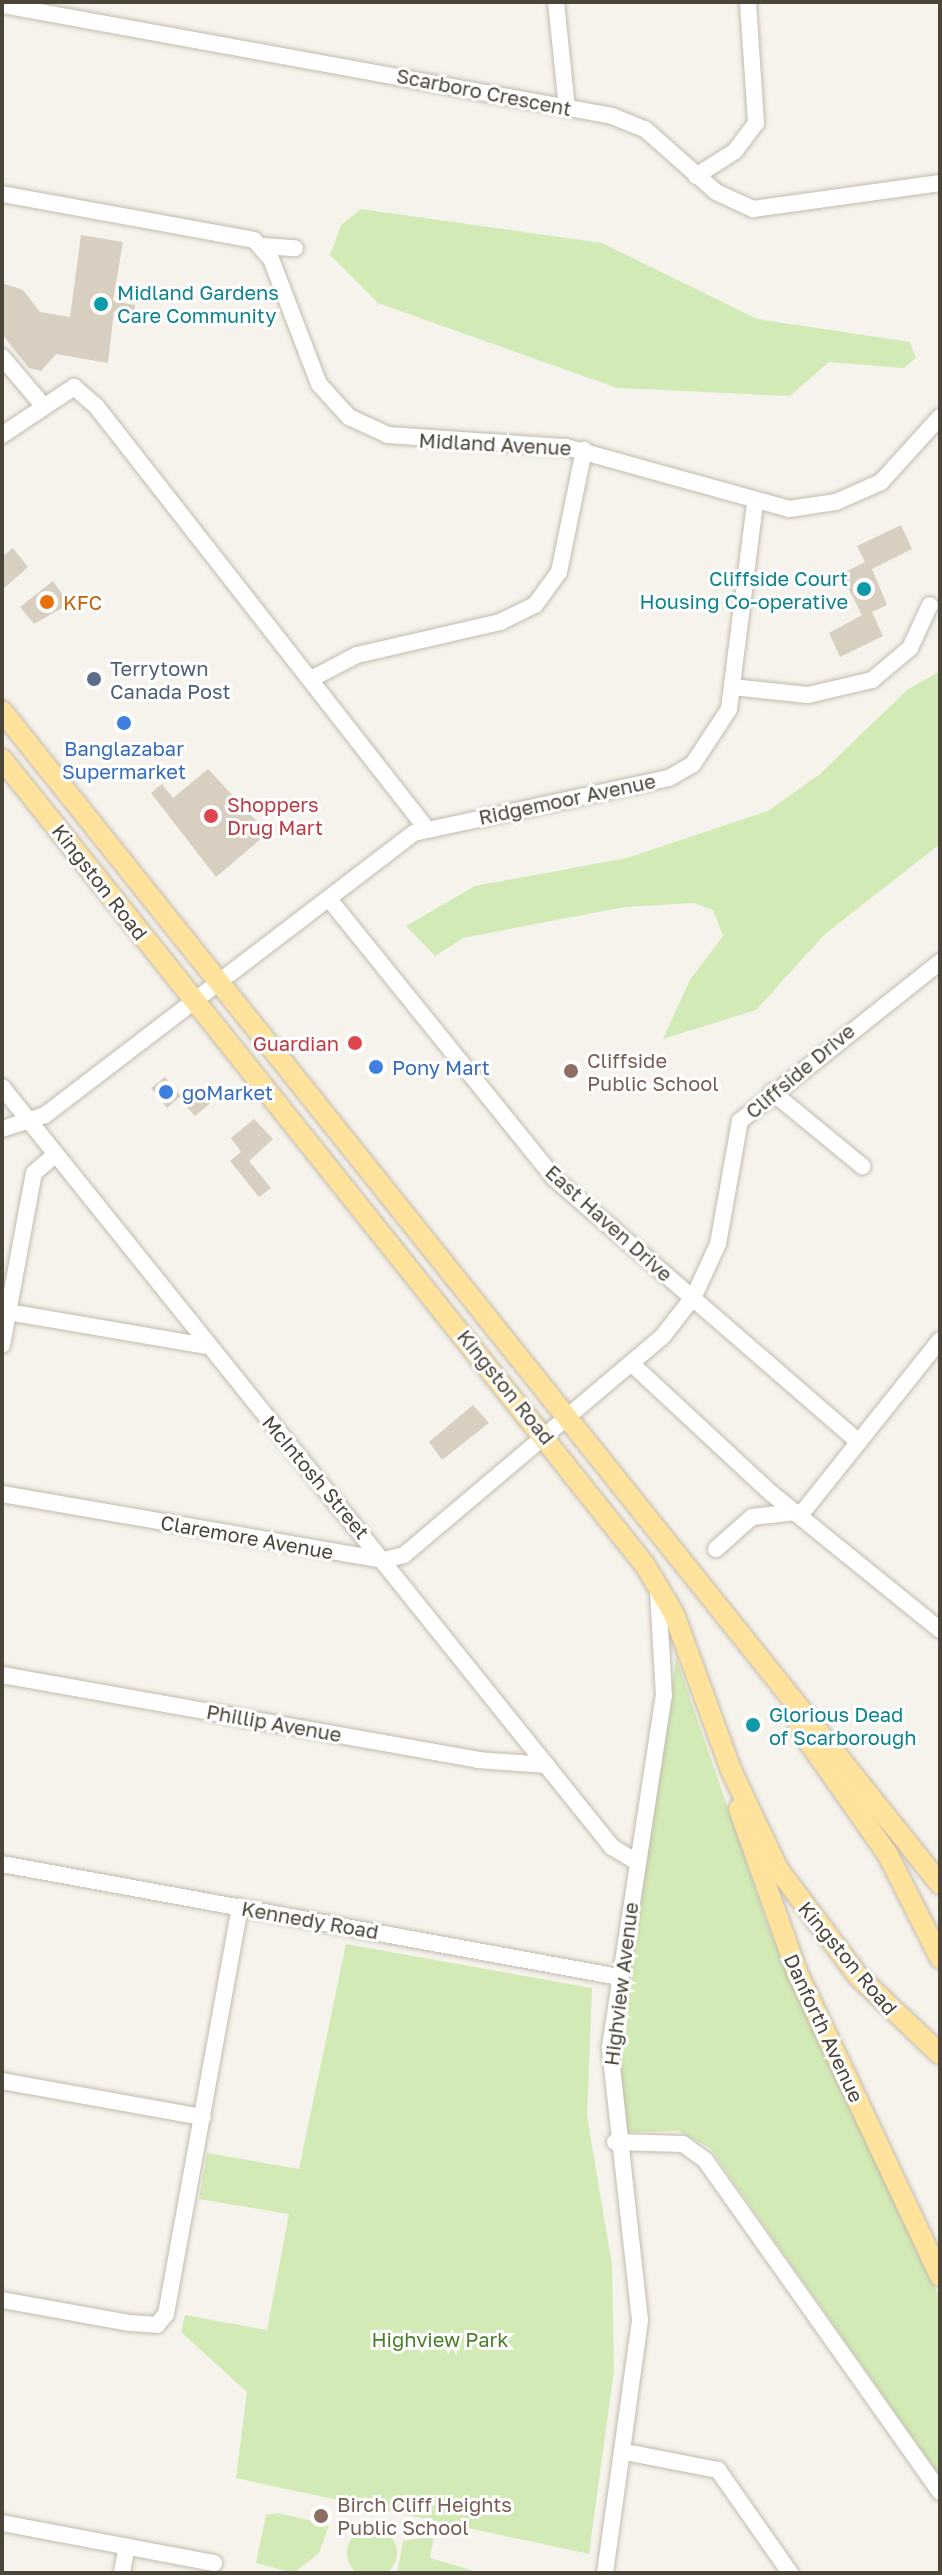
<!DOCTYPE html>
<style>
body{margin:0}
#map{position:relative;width:942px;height:2575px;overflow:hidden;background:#f6f3ec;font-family:"Golos Text",sans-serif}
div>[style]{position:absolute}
.green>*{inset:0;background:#d2eab5}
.round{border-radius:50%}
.building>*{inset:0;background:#d8cfc1}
.roads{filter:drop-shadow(0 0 2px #c2bbae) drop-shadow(0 0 2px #c2bbae)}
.minor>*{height:16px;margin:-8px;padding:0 8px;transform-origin:8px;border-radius:8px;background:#fff}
.major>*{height:20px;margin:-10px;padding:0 10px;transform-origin:10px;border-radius:10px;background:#ffe39c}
.dots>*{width:22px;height:22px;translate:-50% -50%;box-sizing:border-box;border:4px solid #fff;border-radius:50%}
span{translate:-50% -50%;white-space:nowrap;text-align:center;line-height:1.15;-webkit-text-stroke:6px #fff;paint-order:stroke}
.street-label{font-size:20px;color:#4b4439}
.culture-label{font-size:20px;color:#0d838f}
.left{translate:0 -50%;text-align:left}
.right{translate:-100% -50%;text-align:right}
.food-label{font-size:20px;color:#c56008}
.service-label{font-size:20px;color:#4e5e75}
.shop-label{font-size:20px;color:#366cbe}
.health-label{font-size:20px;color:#be3a42}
.education-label{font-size:20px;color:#785e54}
.park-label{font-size:20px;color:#4a7f2a}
.frame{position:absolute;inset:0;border:4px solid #4b4439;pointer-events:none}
</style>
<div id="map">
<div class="green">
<div style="clip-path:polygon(361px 209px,602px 243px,757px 319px,910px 342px,916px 358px,904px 368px,829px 362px,790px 396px,617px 388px,378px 303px,330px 255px,341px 225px)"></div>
<div style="clip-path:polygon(940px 671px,940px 844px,825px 934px,756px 1010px,663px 1039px,690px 980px,723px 936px,713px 910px,693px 903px,624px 907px,463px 938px,435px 956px,406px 926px,475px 886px,627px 858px,768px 811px,820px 774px,907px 690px)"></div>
<div style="clip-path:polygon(676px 1657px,770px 1931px,940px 2298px,940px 2477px,710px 2148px,678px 2131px,626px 2132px,619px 2070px,622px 2015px)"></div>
<div style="clip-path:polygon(346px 1944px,592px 1988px,587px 2116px,612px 2265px,614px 2370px,589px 2554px,236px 2478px,247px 2392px,181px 2332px,185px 2315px,267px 2330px,289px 2214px,199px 2199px,207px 2153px,299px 2169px)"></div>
<div style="clip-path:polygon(278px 2513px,329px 2525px,319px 2553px,294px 2573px,256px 2563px,266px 2515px)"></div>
<div class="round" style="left:347px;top:2528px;width:50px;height:50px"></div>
<div style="clip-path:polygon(434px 2536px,430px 2558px,481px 2573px,397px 2573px,403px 2541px)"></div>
</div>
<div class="building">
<div style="clip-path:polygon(81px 235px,123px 242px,113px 301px,135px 305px,134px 314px,114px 311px,108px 363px,56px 354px,41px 371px,29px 368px,2px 334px,2px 283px,23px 290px,40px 312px,70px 317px)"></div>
<div style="clip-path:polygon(901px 525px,912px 549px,872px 569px,887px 605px,872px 612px,883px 636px,840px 657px,829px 633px,862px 615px,841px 574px,865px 562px,857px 546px)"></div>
<div style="clip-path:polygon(13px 548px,28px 567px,2px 590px,2px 557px)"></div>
<div style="clip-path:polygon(53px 581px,69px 604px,34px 624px,20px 607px)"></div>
<div style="clip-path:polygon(208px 769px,268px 833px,216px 877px,151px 793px,162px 784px,173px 798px)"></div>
<div style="clip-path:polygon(165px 1077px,181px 1096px,167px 1108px,151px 1088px)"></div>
<div style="clip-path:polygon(210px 1087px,218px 1097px,195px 1116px,186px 1106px)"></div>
<div style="clip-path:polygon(254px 1119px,273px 1139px,249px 1161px,271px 1188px,259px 1197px,230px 1161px,241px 1152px,231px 1138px)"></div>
<div style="clip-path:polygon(473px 1405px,489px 1423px,442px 1460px,429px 1442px)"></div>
</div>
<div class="roads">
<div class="minor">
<div style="left:556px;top:2px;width:107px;rotate:84.1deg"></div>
<div style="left:2px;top:5px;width:620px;rotate:10.31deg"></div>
<div style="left:612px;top:116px;width:35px;rotate:22deg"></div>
<div style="left:645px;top:129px;width:95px;rotate:41.6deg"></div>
<div style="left:716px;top:192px;width:41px;rotate:24.7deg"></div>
<div style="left:753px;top:209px;width:189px;rotate:-7.9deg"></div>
<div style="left:696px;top:176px;width:46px;rotate:-32.7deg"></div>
<div style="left:735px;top:151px;width:35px;rotate:-53deg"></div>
<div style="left:756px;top:123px;width:121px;rotate:-93.8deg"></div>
<div style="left:2px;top:194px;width:256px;rotate:10.3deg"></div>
<div style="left:254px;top:240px;width:25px;rotate:48deg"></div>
<div style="left:271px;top:259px;width:134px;rotate:69deg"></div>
<div style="left:319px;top:384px;width:45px;rotate:47.7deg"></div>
<div style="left:349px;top:417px;width:43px;rotate:24.8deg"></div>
<div style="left:388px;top:435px;width:178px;rotate:3.9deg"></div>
<div style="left:566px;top:447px;width:231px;rotate:15.5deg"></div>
<div style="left:789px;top:509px;width:48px;rotate:-8.5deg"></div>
<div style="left:836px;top:502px;width:49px;rotate:-24deg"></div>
<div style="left:881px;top:482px;width:88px;rotate:-47.8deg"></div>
<div style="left:263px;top:246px;width:32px;rotate:4deg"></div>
<div style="left:2px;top:357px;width:60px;rotate:49.7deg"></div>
<div style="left:2px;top:435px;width:87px;rotate:-33.7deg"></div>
<div style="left:74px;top:387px;width:29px;rotate:41deg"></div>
<div style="left:96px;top:406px;width:536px;rotate:51.97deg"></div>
<div style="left:311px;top:679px;width:52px;rotate:-27.6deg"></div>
<div style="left:357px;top:655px;width:147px;rotate:-13deg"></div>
<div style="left:500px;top:622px;width:39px;rotate:-26deg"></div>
<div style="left:535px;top:605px;width:41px;rotate:-54deg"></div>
<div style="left:559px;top:572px;width:125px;rotate:-78.4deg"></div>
<div style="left:732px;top:687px;width:76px;rotate:6deg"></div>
<div style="left:808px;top:695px;width:66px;rotate:-13.2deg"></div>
<div style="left:872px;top:680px;width:50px;rotate:-40.1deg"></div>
<div style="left:910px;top:648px;width:47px;rotate:-65.1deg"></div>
<div style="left:329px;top:899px;width:358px;rotate:51.1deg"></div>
<div style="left:554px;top:1178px;width:403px;rotate:40.9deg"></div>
<div style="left:2px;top:1087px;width:975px;rotate:51.25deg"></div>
<div style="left:612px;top:1847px;width:27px;rotate:31deg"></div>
<div style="left:772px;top:1092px;width:117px;rotate:39.4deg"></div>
<div style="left:2px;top:1129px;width:45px;rotate:-18deg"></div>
<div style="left:45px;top:1115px;width:464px;rotate:-37.4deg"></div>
<div style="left:414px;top:833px;width:261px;rotate:-12.2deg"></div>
<div style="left:669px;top:778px;width:28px;rotate:-30deg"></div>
<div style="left:693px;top:764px;width:66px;rotate:-56.8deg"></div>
<div style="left:729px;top:709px;width:207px;rotate:-82.8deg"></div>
<div style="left:2px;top:1311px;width:208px;rotate:9.7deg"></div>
<div style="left:2px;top:1345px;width:175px;rotate:-79.5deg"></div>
<div style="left:34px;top:1173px;width:28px;rotate:-41deg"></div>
<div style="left:632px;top:1364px;width:190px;rotate:42.9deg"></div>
<div style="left:771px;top:1493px;width:218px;rotate:39deg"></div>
<div style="left:2px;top:1494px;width:388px;rotate:9.8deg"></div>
<div style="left:384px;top:1560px;width:21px;rotate:-14deg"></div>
<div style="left:404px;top:1555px;width:339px;rotate:-40.2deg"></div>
<div style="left:663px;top:1336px;width:51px;rotate:-52.2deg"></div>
<div style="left:694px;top:1296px;width:57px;rotate:-65.2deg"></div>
<div style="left:718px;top:1244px;width:125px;rotate:-79.9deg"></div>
<div style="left:740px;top:1121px;width:256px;rotate:-38.5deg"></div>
<div style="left:802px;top:1513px;width:221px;rotate:-51.4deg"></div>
<div style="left:716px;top:1549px;width:48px;rotate:-41.6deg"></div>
<div style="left:752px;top:1517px;width:44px;rotate:-6.5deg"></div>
<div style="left:2px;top:1675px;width:483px;rotate:10.1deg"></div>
<div style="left:477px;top:1760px;width:70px;rotate:4.1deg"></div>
<div style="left:2px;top:1864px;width:627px;rotate:10.38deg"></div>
<div style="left:2px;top:2081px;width:204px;rotate:10.2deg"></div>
<div style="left:615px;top:2142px;width:68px;rotate:1.7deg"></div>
<div style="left:683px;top:2144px;width:27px;rotate:36deg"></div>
<div style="left:705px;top:2160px;width:407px;rotate:54.7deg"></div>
<div style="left:2px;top:2300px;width:130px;rotate:10.2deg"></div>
<div style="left:130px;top:2323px;width:27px;rotate:4deg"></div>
<div style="left:157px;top:2325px;width:14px;rotate:-51deg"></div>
<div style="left:166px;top:2314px;width:414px;rotate:-79.7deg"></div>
<div style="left:625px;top:2452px;width:95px;rotate:11deg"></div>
<div style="left:718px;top:2470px;width:126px;rotate:55deg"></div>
<div style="left:2px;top:2523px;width:216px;rotate:10.7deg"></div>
<div style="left:122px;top:2573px;width:27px;rotate:-80deg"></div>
<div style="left:605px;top:2573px;width:255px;rotate:-82.1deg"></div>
<div style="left:640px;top:2320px;width:275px;rotate:-96.3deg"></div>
<div style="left:610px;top:2047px;width:355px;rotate:-81.3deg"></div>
<div style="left:664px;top:1696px;width:103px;rotate:-93.3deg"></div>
</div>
<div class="major">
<div style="left:2px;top:711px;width:1502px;rotate:51.35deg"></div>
<div style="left:2px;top:759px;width:1031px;rotate:51.42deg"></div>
<div style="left:645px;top:1565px;width:57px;rotate:59.4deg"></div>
<div style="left:674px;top:1614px;width:166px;rotate:69.9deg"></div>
<div style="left:731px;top:1770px;width:110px;rotate:64.6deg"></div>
<div style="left:778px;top:1869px;width:134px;rotate:53.2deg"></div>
<div style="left:858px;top:1976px;width:113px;rotate:43.6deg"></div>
<div style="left:799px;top:1728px;width:153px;rotate:54.9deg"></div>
<div style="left:887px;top:1853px;width:118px;rotate:63.2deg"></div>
<div style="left:739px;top:1809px;width:173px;rotate:70.4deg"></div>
<div style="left:797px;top:1972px;width:336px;rotate:64.8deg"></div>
</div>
</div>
<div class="dots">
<div style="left:101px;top:304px;background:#0f9aa8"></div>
<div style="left:864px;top:589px;background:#0f9aa8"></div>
<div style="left:47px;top:602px;background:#e8710a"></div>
<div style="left:94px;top:679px;background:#5c6f8a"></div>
<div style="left:124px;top:723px;background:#3f7fe0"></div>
<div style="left:211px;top:816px;background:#e0444e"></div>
<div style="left:355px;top:1043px;background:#e0444e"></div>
<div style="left:376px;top:1067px;background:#3f7fe0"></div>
<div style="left:571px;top:1071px;background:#8d6e63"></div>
<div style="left:166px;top:1092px;background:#3f7fe0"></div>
<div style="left:753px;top:1725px;background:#0f9aa8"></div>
<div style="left:321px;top:2516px;background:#8d6e63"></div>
</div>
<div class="street-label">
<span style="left:484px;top:92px;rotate:11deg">Scarboro Crescent</span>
<span style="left:495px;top:444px;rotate:3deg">Midland Avenue</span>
<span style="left:567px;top:799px;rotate:-12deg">Ridgemoor Avenue</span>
<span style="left:100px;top:882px;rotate:52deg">Kingston Road</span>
<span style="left:800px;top:1071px;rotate:-40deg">Cliffside Drive</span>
<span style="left:609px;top:1223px;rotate:42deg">East Haven Drive</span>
<span style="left:506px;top:1387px;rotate:51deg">Kingston Road</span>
<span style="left:316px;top:1477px;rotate:50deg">McIntosh Street</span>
<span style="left:247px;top:1537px;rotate:10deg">Claremore Avenue</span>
<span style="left:274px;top:1723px;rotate:10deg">Phillip Avenue</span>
<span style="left:310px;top:1920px;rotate:10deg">Kennedy Road</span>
<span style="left:848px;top:1958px;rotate:50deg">Kingston Road</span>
<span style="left:621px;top:1984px;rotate:-83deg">Highview Avenue</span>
<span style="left:824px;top:2028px;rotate:65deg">Danforth Avenue</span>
</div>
<div class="culture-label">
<span class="left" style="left:117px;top:304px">Midland Gardens<br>Care Community</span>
<span class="right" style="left:848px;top:590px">Cliffside Court<br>Housing Co-operative</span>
<span class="left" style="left:769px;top:1726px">Glorious Dead<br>of Scarborough</span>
</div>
<div class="food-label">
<span class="left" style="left:63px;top:602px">KFC</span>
</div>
<div class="service-label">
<span class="left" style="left:110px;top:680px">Terrytown<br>Canada Post</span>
</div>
<div class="shop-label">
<span style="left:124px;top:760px">Banglazabar<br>Supermarket</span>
<span class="left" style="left:392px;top:1067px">Pony Mart</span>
<span class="left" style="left:182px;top:1092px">goMarket</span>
</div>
<div class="health-label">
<span class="left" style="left:227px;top:816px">Shoppers<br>Drug Mart</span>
<span class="right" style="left:339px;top:1043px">Guardian</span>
</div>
<div class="education-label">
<span class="left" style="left:587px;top:1072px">Cliffside<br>Public School</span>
<span class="left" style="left:337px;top:2516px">Birch Cliff Heights<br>Public School</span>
</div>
<div class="park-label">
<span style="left:440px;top:2339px">Highview Park</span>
</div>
<div class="frame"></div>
</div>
